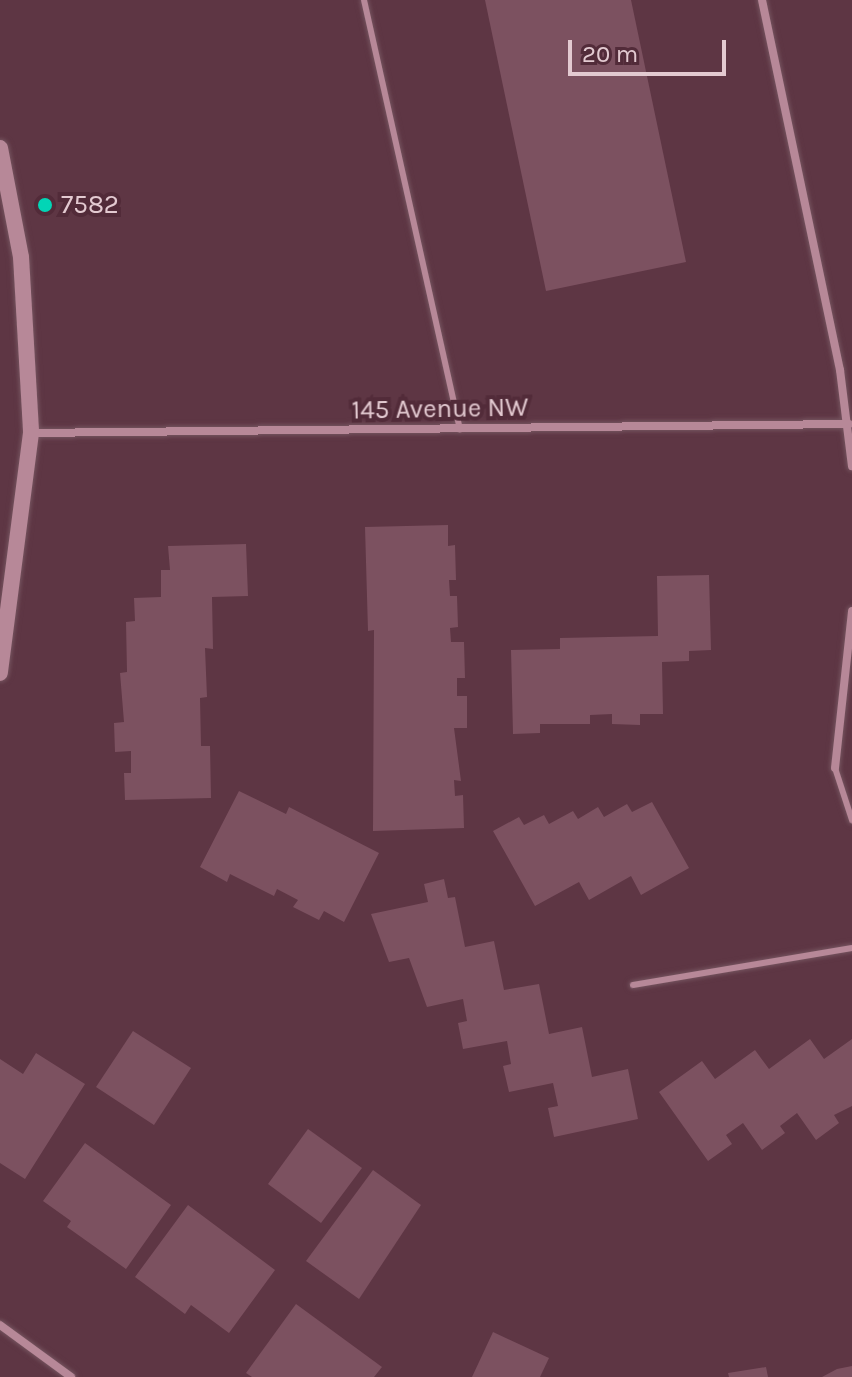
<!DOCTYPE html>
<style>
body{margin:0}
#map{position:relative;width:852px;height:1377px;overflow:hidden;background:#5e3644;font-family:Karla,sans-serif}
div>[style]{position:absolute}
.building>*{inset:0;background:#7c5160}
.roads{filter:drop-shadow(0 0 2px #75545f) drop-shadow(0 0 2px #75545f)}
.lane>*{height:6px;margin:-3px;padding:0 3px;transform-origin:3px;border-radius:3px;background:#b78898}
.street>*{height:8px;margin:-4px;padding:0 4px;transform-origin:4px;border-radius:4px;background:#b78898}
.secondary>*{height:16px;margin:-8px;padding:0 8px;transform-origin:8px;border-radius:8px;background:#b78898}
.dots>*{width:22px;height:22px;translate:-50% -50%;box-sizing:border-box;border:4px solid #522b39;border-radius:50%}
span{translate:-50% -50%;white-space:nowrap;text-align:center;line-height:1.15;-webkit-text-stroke:8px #522b39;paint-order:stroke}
.poi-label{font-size:26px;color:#e3cad1}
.left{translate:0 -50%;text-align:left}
.street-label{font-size:26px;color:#e3cad1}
.scale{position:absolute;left:568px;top:40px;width:158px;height:36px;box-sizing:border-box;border:4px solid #e3cad1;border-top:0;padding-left:10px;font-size:24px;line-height:28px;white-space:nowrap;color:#e3cad1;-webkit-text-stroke:6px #522b39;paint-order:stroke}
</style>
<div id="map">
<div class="building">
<div style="clip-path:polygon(485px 0,631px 0,686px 262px,546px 291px)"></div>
<div style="clip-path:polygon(448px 525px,448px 546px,455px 545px,456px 580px,449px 580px,450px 596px,457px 596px,458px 627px,450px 628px,451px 642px,464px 642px,465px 678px,457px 678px,457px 696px,467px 696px,467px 728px,454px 728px,461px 781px,454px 780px,455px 796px,463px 795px,464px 828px,373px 831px,374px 630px,368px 631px,365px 527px)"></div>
<div style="clip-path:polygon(246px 544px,248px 596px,212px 597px,213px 649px,205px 648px,207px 697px,200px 698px,201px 746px,210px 746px,211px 798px,125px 800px,124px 773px,131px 773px,131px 751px,115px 752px,114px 723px,124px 722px,120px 673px,127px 672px,126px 622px,135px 621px,134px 598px,161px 597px,161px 570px,170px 570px,168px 546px)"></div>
<div style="clip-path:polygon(709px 575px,711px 650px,689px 651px,689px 661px,662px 662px,663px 714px,640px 714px,640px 725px,612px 724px,612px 714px,590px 715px,590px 724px,540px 724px,540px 733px,513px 734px,511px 650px,560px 649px,560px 638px,658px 636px,657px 576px)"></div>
<div style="clip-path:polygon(239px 791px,286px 814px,289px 807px,379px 853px,344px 922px,324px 911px,319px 920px,293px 907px,298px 900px,277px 889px,274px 896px,230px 874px,227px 882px,200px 867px)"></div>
<div style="clip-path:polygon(652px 802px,689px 868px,641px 895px,631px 876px,589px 900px,579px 882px,535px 906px,493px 831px,519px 817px,524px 825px,544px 815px,549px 824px,573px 811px,578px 819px,598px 807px,604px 817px,627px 804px,632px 812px)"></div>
<div style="clip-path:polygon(444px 879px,448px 898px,455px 897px,465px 947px,494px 941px,504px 990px,539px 984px,549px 1034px,582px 1027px,592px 1077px,628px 1069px,638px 1119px,554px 1137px,548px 1108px,558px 1106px,553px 1083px,509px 1092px,503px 1066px,511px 1064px,507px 1041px,463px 1049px,458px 1023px,467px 1021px,463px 999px,427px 1007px,409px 958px,389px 962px,371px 914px,428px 902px,424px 884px)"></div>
<div style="clip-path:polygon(133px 1031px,191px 1068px,154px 1125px,96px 1087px)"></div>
<div style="clip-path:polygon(810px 1039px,824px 1059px,852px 1039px,852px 1106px,834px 1115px,839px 1123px,816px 1140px,797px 1113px,780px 1126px,785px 1133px,762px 1150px,743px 1123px,726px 1135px,732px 1144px,708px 1161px,659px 1092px,702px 1061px,715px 1079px,755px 1050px,769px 1069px)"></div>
<div style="clip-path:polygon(36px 1053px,85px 1084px,25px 1179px,0 1163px,0 1059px,23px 1074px)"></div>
<div style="clip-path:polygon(308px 1129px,362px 1168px,321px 1223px,268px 1184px)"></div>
<div style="clip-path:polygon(85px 1143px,171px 1205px,126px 1269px,67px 1227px,71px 1221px,43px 1201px)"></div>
<div style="clip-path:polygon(373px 1170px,421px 1205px,359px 1299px,306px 1261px)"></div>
<div style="clip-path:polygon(188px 1205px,275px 1270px,229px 1333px,191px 1305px,185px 1314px,135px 1277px)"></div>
<div style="clip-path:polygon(296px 1304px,382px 1367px,374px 1377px,252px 1377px,246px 1373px)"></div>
<div style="clip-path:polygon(493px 1332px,549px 1358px,540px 1377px,472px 1377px)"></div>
<div style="clip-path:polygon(852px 1366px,852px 1377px,822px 1377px,837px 1369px)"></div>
<div style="clip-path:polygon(766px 1367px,768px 1377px,729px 1377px,728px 1373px)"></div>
</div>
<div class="roads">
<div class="lane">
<div style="left:364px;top:0;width:440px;rotate:77.4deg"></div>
<div style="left:835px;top:768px;width:55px;rotate:71.9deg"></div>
<div style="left:633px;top:985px;width:222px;rotate:-9.6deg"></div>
</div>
<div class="street">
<div style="left:762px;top:0;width:378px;rotate:78.1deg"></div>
<div style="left:840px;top:370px;width:97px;rotate:82.9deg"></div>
<div style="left:31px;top:433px;width:818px;rotate:-0.63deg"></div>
<div style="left:835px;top:768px;width:158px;rotate:-83.8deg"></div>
<div style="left:0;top:1325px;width:88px;rotate:36.2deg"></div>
</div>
<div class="secondary">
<div style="left:0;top:148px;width:111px;rotate:79.1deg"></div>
<div style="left:21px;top:257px;width:176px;rotate:86.7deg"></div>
<div style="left:31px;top:433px;width:242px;rotate:97.4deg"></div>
</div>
</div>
<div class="dots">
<div style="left:45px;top:205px;background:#02d5b6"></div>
</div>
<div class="poi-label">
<span class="left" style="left:61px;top:205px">7582</span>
</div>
<div class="street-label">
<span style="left:440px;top:409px;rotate:-1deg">145 Avenue NW</span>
</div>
<div class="scale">20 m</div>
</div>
